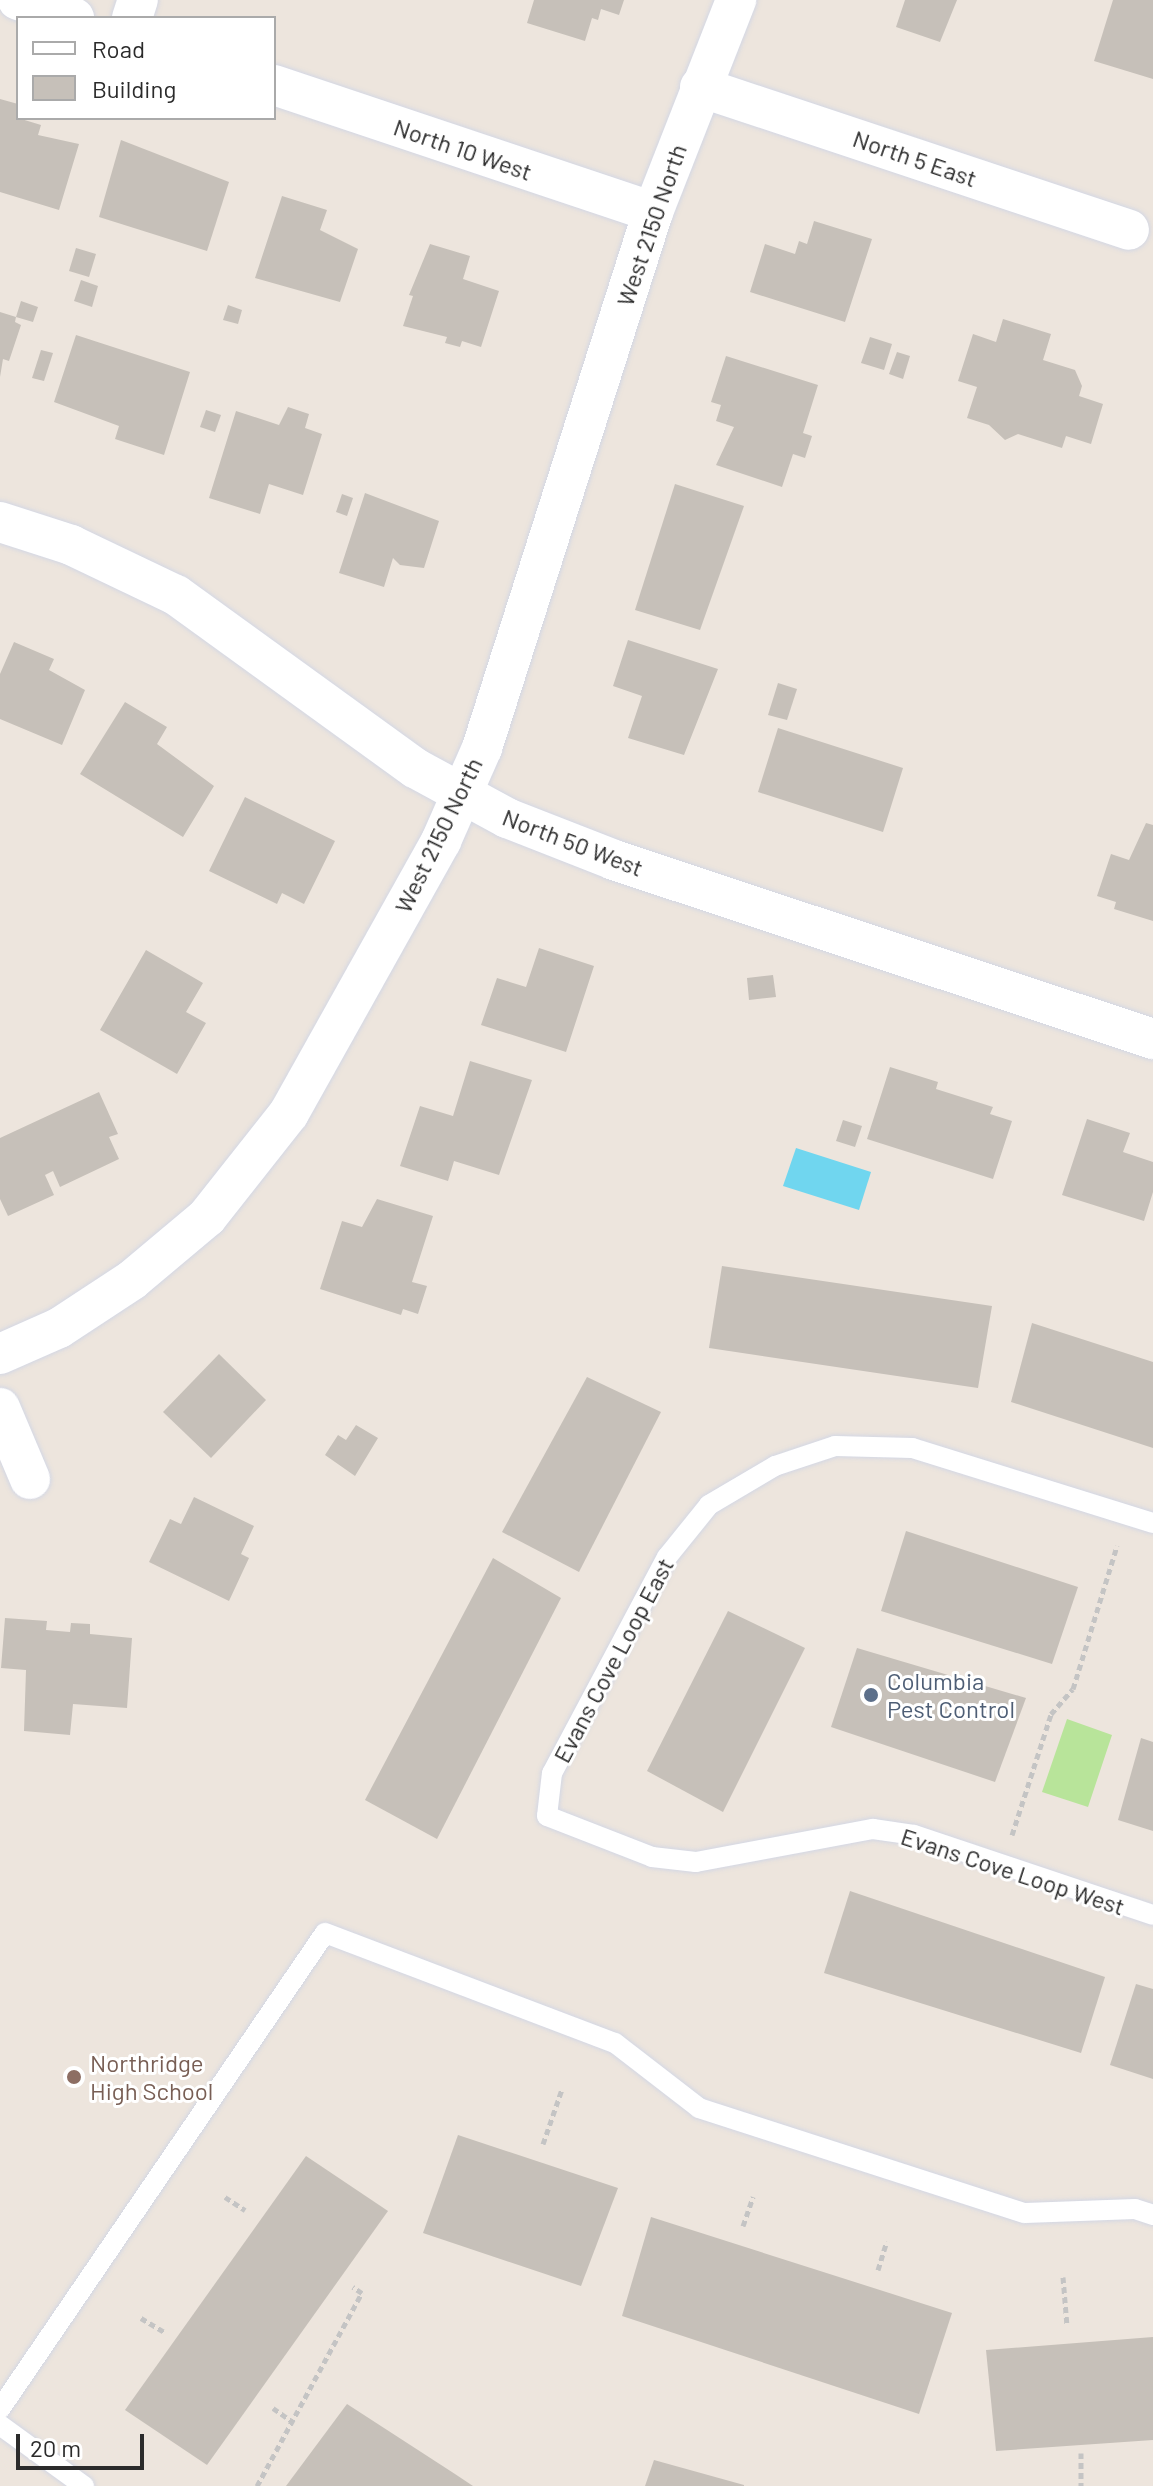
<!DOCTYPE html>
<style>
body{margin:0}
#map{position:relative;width:1153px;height:2486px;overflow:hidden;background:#ede5dd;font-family:Barlow,sans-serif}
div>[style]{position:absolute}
.green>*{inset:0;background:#b8e49a}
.water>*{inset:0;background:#70d6ef}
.building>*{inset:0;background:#c6c0b9}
.path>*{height:5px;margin-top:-2.5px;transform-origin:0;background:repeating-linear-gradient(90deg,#c4c4c4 0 6px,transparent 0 10px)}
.roads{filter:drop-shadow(0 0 2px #d3d7e4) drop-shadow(0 0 2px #d3d7e4)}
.lane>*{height:20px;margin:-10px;padding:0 10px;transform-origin:10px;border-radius:10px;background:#fff}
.street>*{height:40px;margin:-20px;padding:0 20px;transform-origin:20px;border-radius:20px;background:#fff}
.dots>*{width:22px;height:22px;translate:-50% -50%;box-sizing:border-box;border:4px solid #fff;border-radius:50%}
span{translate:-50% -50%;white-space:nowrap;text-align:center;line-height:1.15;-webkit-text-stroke:6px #fff;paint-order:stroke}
.street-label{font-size:24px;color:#2b2b2b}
.service-label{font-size:24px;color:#4e5e75}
.left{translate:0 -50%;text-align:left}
.education-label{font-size:24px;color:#785e54}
.legend{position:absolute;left:16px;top:16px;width:260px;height:104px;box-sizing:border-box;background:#fff;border:2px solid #aaa;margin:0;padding:10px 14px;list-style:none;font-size:24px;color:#2b2b2b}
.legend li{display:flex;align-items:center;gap:16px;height:40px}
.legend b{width:40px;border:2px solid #aaa}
.scale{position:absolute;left:16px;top:2434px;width:128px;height:36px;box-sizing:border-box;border:4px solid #2b2b2b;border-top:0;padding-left:10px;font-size:24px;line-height:28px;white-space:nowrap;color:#2b2b2b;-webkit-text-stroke:6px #fff;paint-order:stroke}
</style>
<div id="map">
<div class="green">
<div style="clip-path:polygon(1067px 1719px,1112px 1735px,1088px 1807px,1042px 1792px)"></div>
</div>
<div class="water">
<div style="clip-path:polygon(796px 1148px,871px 1172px,859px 1210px,783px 1186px)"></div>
</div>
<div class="building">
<div style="clip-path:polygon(534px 0,624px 0,619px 15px,601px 9px,598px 20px,592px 18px,585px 41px,527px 23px)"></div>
<div style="clip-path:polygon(905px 0,957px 0,940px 42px,896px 27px)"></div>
<div style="clip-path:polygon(1113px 0,1153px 0,1153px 79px,1094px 61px)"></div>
<div style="clip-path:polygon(0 99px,18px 104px,18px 118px,41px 125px,38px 135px,79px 144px,59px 210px,0 192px)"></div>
<div style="clip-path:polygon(121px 140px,229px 182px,207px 251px,99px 217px)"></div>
<div style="clip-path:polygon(282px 196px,327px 210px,320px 230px,358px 249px,340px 302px,255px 278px)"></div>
<div style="clip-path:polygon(814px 221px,872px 239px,845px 322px,750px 292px,765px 244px,795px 254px,799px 241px,807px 244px)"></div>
<div style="clip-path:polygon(430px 244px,470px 256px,463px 279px,499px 291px,481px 347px,462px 341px,460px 347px,445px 343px,447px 337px,403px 326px,413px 296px,409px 295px)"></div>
<div style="clip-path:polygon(76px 248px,96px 254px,89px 277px,69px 271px)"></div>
<div style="clip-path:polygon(81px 280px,98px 286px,92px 307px,74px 301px)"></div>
<div style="clip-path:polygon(21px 301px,38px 307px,33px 322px,16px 317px,15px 322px,21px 325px,9px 361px,3px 359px,0 377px,0 312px,16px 317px)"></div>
<div style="clip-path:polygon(228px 305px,242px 310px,238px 324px,223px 320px)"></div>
<div style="clip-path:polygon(1003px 319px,1051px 334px,1043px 360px,1075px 370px,1082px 386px,1079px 396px,1103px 404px,1091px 444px,1066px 436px,1062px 448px,1018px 434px,1005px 440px,989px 425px,967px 418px,977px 387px,958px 381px,973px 334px,996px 342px)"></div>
<div style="clip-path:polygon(76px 335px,190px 372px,164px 455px,115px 439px,119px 426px,54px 402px)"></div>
<div style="clip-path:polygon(870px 337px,892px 344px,884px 370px,861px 363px)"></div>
<div style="clip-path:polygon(41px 350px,53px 353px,44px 381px,32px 378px)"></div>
<div style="clip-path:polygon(897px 352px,910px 356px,903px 379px,889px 374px)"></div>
<div style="clip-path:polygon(726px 356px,818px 385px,803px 433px,812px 436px,805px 458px,793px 454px,782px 487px,716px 465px,734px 427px,716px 421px,721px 405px,711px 402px)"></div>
<div style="clip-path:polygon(288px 407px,309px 414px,305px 428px,322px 434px,303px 495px,269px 484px,260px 514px,209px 498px,236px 411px,279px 425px)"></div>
<div style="clip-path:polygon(206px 410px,221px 415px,215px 432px,200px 427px)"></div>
<div style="clip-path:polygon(675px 484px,744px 506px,700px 630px,635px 610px)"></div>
<div style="clip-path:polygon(365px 493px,439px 521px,424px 568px,400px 565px,393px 558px,384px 587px,339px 573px)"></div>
<div style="clip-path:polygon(342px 494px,353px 498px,347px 516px,336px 512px)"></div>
<div style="clip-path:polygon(628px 640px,718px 669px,684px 755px,628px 738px,642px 696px,613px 686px)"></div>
<div style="clip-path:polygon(14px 642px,54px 659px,49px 670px,85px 690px,62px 745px,0 719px,0 674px)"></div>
<div style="clip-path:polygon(778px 683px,797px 689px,787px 720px,768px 715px)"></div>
<div style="clip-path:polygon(125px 702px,167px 727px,157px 744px,214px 786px,183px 837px,80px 774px)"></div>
<div style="clip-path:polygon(778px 728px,903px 768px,883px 832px,758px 792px)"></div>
<div style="clip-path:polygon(245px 797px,335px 841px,304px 904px,282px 893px,277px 904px,209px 871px)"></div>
<div style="clip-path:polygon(1146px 823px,1153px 825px,1153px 921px,1114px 909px,1116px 902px,1097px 896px,1111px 854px,1129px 860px)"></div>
<div style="clip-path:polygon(539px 948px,594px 966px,566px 1052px,481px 1025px,497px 978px,526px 987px)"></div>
<div style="clip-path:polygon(146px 950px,203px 983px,186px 1012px,206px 1023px,177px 1074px,100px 1030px)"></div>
<div style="clip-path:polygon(773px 975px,776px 997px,749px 1000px,747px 978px)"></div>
<div style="clip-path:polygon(470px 1061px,532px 1080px,499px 1175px,454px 1161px,448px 1181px,400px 1166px,420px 1106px,453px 1116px)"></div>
<div style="clip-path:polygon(890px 1067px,938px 1082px,936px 1089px,993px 1107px,990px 1114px,1012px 1121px,993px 1179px,867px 1139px)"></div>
<div style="clip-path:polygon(99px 1092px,118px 1134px,109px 1137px,119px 1159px,60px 1187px,53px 1171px,45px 1175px,54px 1195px,8px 1216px,0 1199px,0 1138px)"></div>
<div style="clip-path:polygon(1087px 1119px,1130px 1133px,1123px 1152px,1153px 1162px,1153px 1192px,1144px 1221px,1062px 1195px)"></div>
<div style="clip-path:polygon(843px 1120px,862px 1126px,855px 1147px,836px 1141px)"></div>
<div style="clip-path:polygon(377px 1199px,433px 1216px,412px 1282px,427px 1286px,418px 1314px,403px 1309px,401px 1315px,320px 1289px,342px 1221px,362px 1227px)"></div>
<div style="clip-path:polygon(722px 1266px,992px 1306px,978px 1388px,709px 1348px)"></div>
<div style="clip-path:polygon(1032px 1323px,1153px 1362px,1153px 1448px,1011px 1402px)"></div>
<div style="clip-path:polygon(219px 1354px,266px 1400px,211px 1458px,163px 1412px)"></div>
<div style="clip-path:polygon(587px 1377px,661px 1412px,579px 1572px,502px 1532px)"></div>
<div style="clip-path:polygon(356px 1425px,378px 1438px,355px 1476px,325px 1455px,338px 1435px,346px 1440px)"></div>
<div style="clip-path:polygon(194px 1497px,254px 1526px,241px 1554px,249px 1558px,229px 1601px,149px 1562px,170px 1519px,181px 1524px)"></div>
<div style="clip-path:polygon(906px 1531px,1078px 1587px,1052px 1664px,881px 1611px)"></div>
<div style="clip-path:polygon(493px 1558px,561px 1598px,437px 1839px,365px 1800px)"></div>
<div style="clip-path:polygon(728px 1611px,805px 1648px,723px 1812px,647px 1771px)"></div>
<div style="clip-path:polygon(5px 1618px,47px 1621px,46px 1630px,70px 1632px,71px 1623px,90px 1624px,90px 1634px,132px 1638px,127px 1708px,73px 1704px,70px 1735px,24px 1731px,26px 1670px,1px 1668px)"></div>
<div style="clip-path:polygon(857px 1648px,1026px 1698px,995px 1782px,831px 1727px)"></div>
<div style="clip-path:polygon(1141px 1738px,1153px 1742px,1153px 1831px,1118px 1820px)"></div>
<div style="clip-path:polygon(850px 1891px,1105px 1977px,1081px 2053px,824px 1973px)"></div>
<div style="clip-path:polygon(1136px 1984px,1153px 1989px,1153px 2079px,1110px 2065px)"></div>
<div style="clip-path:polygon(458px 2135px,618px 2188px,581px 2286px,423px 2233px)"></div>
<div style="clip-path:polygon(306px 2156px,388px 2211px,207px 2465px,125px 2410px)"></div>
<div style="clip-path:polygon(651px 2217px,952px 2313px,919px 2414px,622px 2316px)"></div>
<div style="clip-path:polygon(1153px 2337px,1153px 2440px,996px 2451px,986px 2350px)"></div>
<div style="clip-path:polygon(347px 2404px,455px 2474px,473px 2486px,286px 2486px)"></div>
<div style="clip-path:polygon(654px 2460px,744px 2485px,744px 2486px,645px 2486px)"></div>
</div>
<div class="path">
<div style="left:1012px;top:1835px;width:127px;rotate:-72.1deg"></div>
<div style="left:1051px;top:1714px;width:33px;rotate:-49deg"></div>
<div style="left:1073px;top:1689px;width:150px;rotate:-72.9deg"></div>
<div style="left:543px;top:2144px;width:58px;rotate:-70.9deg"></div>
<div style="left:225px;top:2197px;width:24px;rotate:33deg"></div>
<div style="left:743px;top:2226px;width:31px;rotate:-71deg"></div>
<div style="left:878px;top:2270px;width:30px;rotate:-73deg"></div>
<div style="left:1063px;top:2277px;width:49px;rotate:85.3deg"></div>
<div style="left:141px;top:2318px;width:27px;rotate:31deg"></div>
<div style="left:273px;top:2408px;width:24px;rotate:35deg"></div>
<div style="left:1081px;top:2453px;width:33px;rotate:90deg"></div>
<div style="left:257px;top:2486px;width:220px;rotate:-61.5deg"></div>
<div style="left:362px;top:2293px;width:11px;rotate:-146deg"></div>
</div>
<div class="roads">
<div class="lane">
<div style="left:1153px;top:1523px;width:252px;rotate:-162.7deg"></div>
<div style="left:912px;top:1448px;width:77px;rotate:-178.5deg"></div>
<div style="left:835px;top:1446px;width:63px;rotate:161.6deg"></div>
<div style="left:775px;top:1466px;width:77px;rotate:149.4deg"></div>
<div style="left:709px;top:1505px;width:67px;rotate:128.9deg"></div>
<div style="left:667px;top:1557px;width:245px;rotate:118deg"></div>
<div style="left:552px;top:1773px;width:43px;rotate:96.6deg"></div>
<div style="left:547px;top:1816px;width:113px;rotate:21.3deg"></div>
<div style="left:652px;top:1857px;width:44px;rotate:6.5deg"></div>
<div style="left:696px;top:1862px;width:180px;rotate:-10.6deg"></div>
<div style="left:873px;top:1829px;width:41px;rotate:8.3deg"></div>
<div style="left:914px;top:1835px;width:252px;rotate:18.5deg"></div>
<div style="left:0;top:2409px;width:576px;rotate:-55.68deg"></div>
<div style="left:325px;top:1933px;width:310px;rotate:20.8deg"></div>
<div style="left:615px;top:2043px;width:106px;rotate:37.7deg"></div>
<div style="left:699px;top:2108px;width:342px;rotate:17.9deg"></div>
<div style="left:1025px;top:2213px;width:110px;rotate:-2.1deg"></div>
<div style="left:1135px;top:2209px;width:19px;rotate:18deg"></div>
<div style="left:0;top:2425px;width:104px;rotate:36deg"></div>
</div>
<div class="street">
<div style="left:18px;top:0;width:59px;rotate:17.8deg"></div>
<div style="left:132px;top:18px;width:19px;rotate:-72deg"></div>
<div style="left:274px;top:85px;width:400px;rotate:18.5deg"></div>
<div style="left:700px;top:87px;width:452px;rotate:18.4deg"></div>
<div style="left:0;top:522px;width:75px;rotate:17.9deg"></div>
<div style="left:71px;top:545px;width:116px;rotate:25.5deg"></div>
<div style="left:176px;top:595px;width:295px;rotate:35.9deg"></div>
<div style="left:415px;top:768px;width:105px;rotate:28.5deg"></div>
<div style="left:507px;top:818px;width:115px;rotate:21.4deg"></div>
<div style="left:614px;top:860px;width:568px;rotate:18.37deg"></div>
<div style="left:0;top:1354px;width:64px;rotate:-23.8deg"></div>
<div style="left:59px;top:1328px;width:87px;rotate:-33.3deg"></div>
<div style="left:132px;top:1280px;width:98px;rotate:-40deg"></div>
<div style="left:207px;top:1217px;width:132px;rotate:-51.7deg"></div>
<div style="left:289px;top:1113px;width:312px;rotate:-60.8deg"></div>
<div style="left:441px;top:841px;width:102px;rotate:-66.2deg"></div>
<div style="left:482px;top:748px;width:563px;rotate:-72.31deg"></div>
<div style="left:653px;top:212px;width:228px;rotate:-68.6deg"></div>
<div style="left:0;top:1408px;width:77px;rotate:67.1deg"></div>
</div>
</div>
<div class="dots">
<div style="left:871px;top:1695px;background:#5c6f8a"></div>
<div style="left:74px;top:2077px;background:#8d6e63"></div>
</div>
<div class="street-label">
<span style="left:463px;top:149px;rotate:19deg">North 10 West</span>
<span style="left:915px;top:158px;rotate:19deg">North 5 East</span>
<span style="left:651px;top:225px;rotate:-71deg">West 2150 North</span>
<span style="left:438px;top:835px;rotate:-64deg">West 2150 North</span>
<span style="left:573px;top:842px;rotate:21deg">North 50 West</span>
<span style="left:613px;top:1660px;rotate:-62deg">Evans Cove Loop East</span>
<span style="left:1013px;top:1871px;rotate:18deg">Evans Cove Loop West</span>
</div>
<div class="service-label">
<span class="left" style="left:887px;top:1695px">Columbia<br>Pest Control</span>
</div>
<div class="education-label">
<span class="left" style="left:90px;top:2077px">Northridge<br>High School</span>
</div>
<ul class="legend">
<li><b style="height:10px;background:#fff"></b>Road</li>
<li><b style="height:22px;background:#c6c0b9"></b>Building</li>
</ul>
<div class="scale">20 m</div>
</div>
